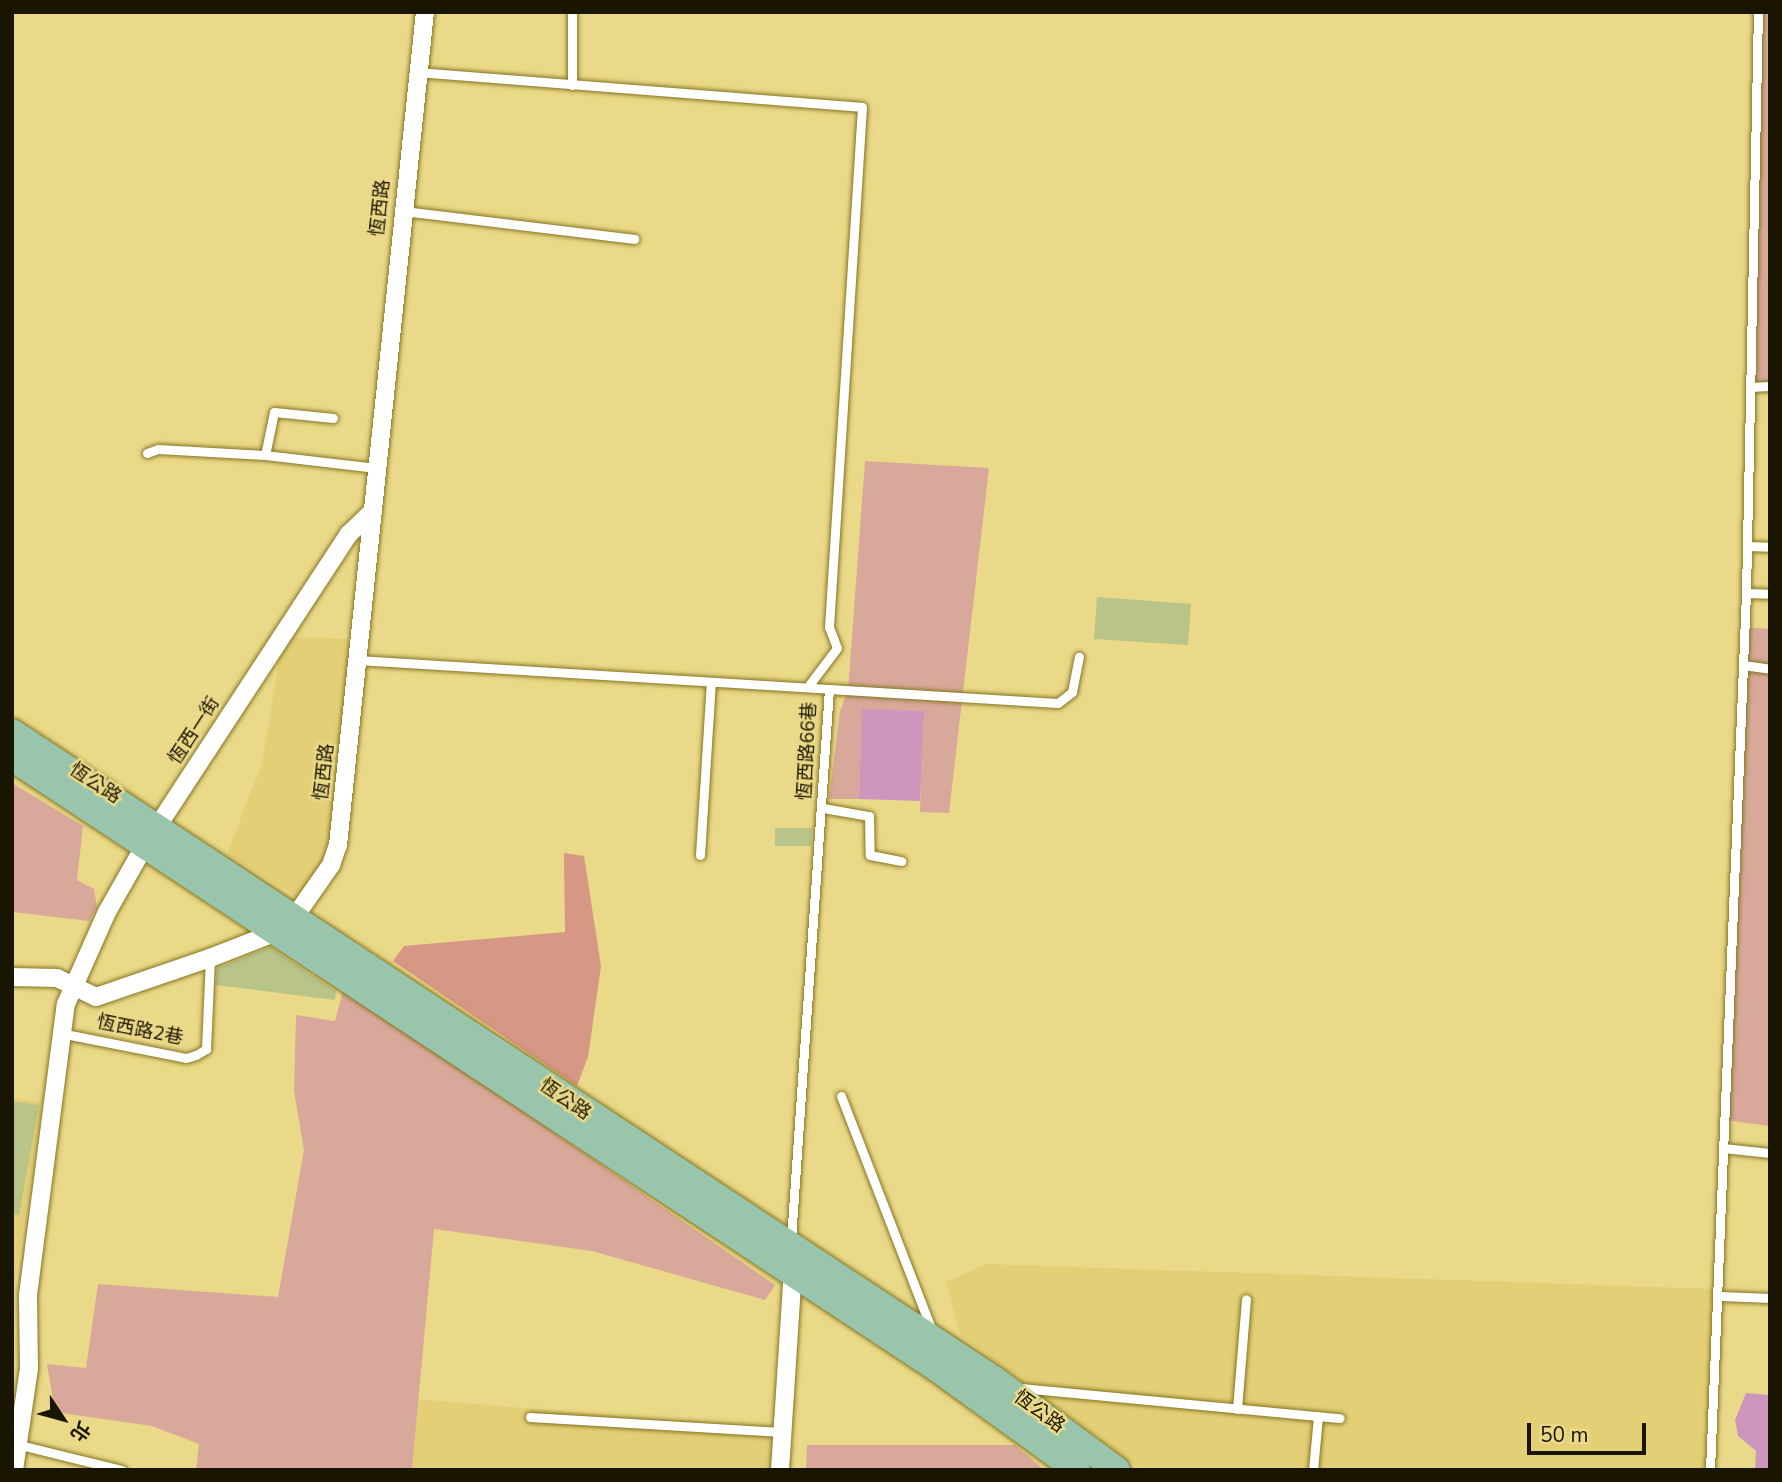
<!DOCTYPE html>
<meta charset="utf-8">
<style>
body{margin:0}
#map{position:relative;width:1782px;height:1482px;overflow:hidden;background:#ead988;font-family:"Nunito Sans","Noto Sans TC",sans-serif}
div>[style]{position:absolute}
.built>*{inset:0;background:#e3d076}
.green>*{inset:0;background:#d8a99a}
.forest>*{inset:0;background:#d69784}
.water>*{inset:0;background:#cd97bd}
.building>*{inset:0;background:#b8c488}
.roads{filter:drop-shadow(0 0 2px #857521) drop-shadow(0 0 2px #857521)}
.service>*{height:9px;margin:-4.5px;padding:0 4.5px;transform-origin:4.5px;border-radius:4.5px;background:#fff}
.minor>*{height:18px;margin:-9px;padding:0 9px;transform-origin:9px;border-radius:9px;background:#fff}
.primary>*{height:26px;margin:-13px;padding:0 13px;transform-origin:13px;border-radius:13px;background:#98c5ac}
span{translate:-50% -50%;white-space:nowrap;text-align:center;line-height:1.15;-webkit-text-stroke:5px #ead988;paint-order:stroke}
.street-label{font-size:19px;color:#1a1500}
.frame{position:absolute;inset:0;border:14px solid #1a1500;pointer-events:none}
.north{position:absolute;left:28px;top:1384px;width:70px;height:70px;-webkit-text-stroke:5px #ead988;paint-order:stroke;rotate:126deg;font-size:19px;font-weight:700;line-height:28px;text-align:center;color:#1a1500}
.north::after{content:'';display:block;margin:auto;width:24px;height:32px;background:#1a1500;clip-path:polygon(50% 0,100% 100%,50% 72%,0 100%)}
.scale{position:absolute;left:1527px;top:1423px;width:119px;height:32px;box-sizing:border-box;border:4px solid #1a1500;border-top:0;padding-left:9px;font-size:21px;line-height:24px;white-space:nowrap;color:#1a1500;-webkit-text-stroke:5px #ead988;paint-order:stroke}
</style>
<div id="map">
<div class="built">
<div style="clip-path:polygon(283px 637px,365px 639px,344px 846px,310px 905px,227px 854px,262px 763px)"></div>
<div style="clip-path:polygon(12px 1098px,42px 1102px,15px 1279px,12px 1279px)"></div>
<div style="clip-path:polygon(986px 1264px,1716px 1289px,1704px 1470px,1142px 1470px,960px 1335px,946px 1282px)"></div>
<div style="clip-path:polygon(415px 1399px,777px 1429px,776px 1470px,412px 1470px)"></div>
</div>
<div class="green">
<div style="clip-path:polygon(1758px 12px,1770px 12px,1770px 386px,1751px 387px)"></div>
<div style="clip-path:polygon(865px 461px,989px 468px,949px 813px,920px 812px,923px 711px,863px 710px,859px 799px,829px 799px,840px 711px,848px 690px)"></div>
<div style="clip-path:polygon(1745px 627px,1770px 629px,1770px 1126px,1725px 1120px)"></div>
<div style="clip-path:polygon(12px 783px,83px 826px,77px 880px,94px 889px,97px 908px,89px 921px,12px 912px)"></div>
<div style="clip-path:polygon(344px 987px,775px 1285px,765px 1300px,592px 1251px,434px 1229px,412px 1470px,196px 1470px,199px 1444px,152px 1426px,55px 1412px,47px 1364px,86px 1368px,98px 1284px,278px 1297px,304px 1150px,294px 1091px,296px 1015px,335px 1021px)"></div>
<div style="clip-path:polygon(807px 1445px,1015px 1445px,1044px 1470px,806px 1470px)"></div>
</div>
<div class="forest">
<div style="clip-path:polygon(564px 853px,584px 856px,601px 966px,588px 1057px,577px 1086px,393px 961px,404px 946px,565px 932px)"></div>
</div>
<div class="water">
<div style="clip-path:polygon(862px 709px,924px 711px,920px 801px,859px 799px)"></div>
<div style="clip-path:polygon(1746px 1393px,1770px 1395px,1770px 1470px,1755px 1470px,1756px 1451px,1738px 1436px,1735px 1420px)"></div>
</div>
<div class="building">
<div style="clip-path:polygon(1097px 597px,1191px 604px,1188px 645px,1094px 639px)"></div>
<div style="clip-path:polygon(775px 828px,812px 828px,811px 846px,775px 846px)"></div>
<div style="clip-path:polygon(270px 947px,336px 991px,335px 1000px,216px 985px,217px 968px)"></div>
<div style="clip-path:polygon(12px 1101px,39px 1105px,19px 1215px,12px 1214px)"></div>
</div>
<div class="roads">
<div class="service">
<div style="left:418px;top:72px;width:445px;rotate:4.5deg"></div>
<div style="left:862px;top:107px;width:521px;rotate:93.63deg"></div>
<div style="left:829px;top:627px;width:22px;rotate:69deg"></div>
<div style="left:837px;top:648px;width:46px;rotate:127.1deg"></div>
<div style="left:572px;top:85px;width:71px;rotate:-90deg"></div>
<div style="left:404px;top:211px;width:232px;rotate:6.9deg"></div>
<div style="left:1750px;top:387px;width:20px;rotate:-3deg"></div>
<div style="left:333px;top:418px;width:59px;rotate:-174.2deg"></div>
<div style="left:274px;top:412px;width:44px;rotate:101.8deg"></div>
<div style="left:265px;top:455px;width:112px;rotate:6.7deg"></div>
<div style="left:147px;top:453px;width:12px;rotate:-20deg"></div>
<div style="left:158px;top:449px;width:107px;rotate:3.2deg"></div>
<div style="left:1747px;top:546px;width:23px;rotate:2deg"></div>
<div style="left:1746px;top:593px;width:24px;rotate:2deg"></div>
<div style="left:357px;top:660px;width:473px;rotate:3.5deg"></div>
<div style="left:829px;top:689px;width:552px;rotate:93.95deg"></div>
<div style="left:1743px;top:665px;width:27px;rotate:8deg"></div>
<div style="left:829px;top:689px;width:229px;rotate:3.5deg"></div>
<div style="left:1058px;top:703px;width:18px;rotate:-38deg"></div>
<div style="left:1072px;top:692px;width:36px;rotate:-79deg"></div>
<div style="left:823px;top:808px;width:47px;rotate:9.9deg"></div>
<div style="left:869px;top:816px;width:39px;rotate:89deg"></div>
<div style="left:870px;top:855px;width:32px;rotate:11deg"></div>
<div style="left:700px;top:855px;width:173px;rotate:-86.4deg"></div>
<div style="left:60px;top:1033px;width:128px;rotate:11.2deg"></div>
<div style="left:186px;top:1058px;width:10px;rotate:-17deg"></div>
<div style="left:196px;top:1055px;width:12px;rotate:-31deg"></div>
<div style="left:206px;top:1049px;width:90px;rotate:-87.5deg"></div>
<div style="left:841px;top:1096px;width:249px;rotate:68.8deg"></div>
<div style="left:1723px;top:1148px;width:47px;rotate:6.1deg"></div>
<div style="left:1721px;top:1296px;width:49px;rotate:2.3deg"></div>
<div style="left:1020px;top:1388px;width:321px;rotate:5.4deg"></div>
<div style="left:1237px;top:1409px;width:110px;rotate:-85.3deg"></div>
<div style="left:530px;top:1417px;width:252px;rotate:3.4deg"></div>
<div style="left:20px;top:1445px;width:105px;rotate:13.8deg"></div>
<div style="left:1313px;top:1470px;width:54px;rotate:-84.7deg"></div>
<div style="left:1710px;top:1470px;width:878px;rotate:-87.65deg"></div>
<div style="left:1746px;top:593px;width:581px;rotate:-88.82deg"></div>
</div>
<div class="minor">
<div style="left:12px;top:977px;width:45px;rotate:1.3deg"></div>
<div style="left:57px;top:978px;width:43px;rotate:26deg"></div>
<div style="left:96px;top:997px;width:120px;rotate:-18.9deg"></div>
<div style="left:210px;top:958px;width:69px;rotate:-21.3deg"></div>
<div style="left:274px;top:933px;width:28px;rotate:-39deg"></div>
<div style="left:296px;top:915px;width:61px;rotate:-55deg"></div>
<div style="left:331px;top:865px;width:21px;rotate:-71deg"></div>
<div style="left:338px;top:845px;width:838px;rotate:-84.04deg"></div>
<div style="left:14px;top:1470px;width:102px;rotate:-81.6deg"></div>
<div style="left:29px;top:1369px;width:74px;rotate:-90.8deg"></div>
<div style="left:28px;top:1295px;width:293px;rotate:-82.6deg"></div>
<div style="left:66px;top:1004px;width:101px;rotate:-66deg"></div>
<div style="left:107px;top:912px;width:75px;rotate:-60.4deg"></div>
<div style="left:144px;top:847px;width:374px;rotate:-56.8deg"></div>
<div style="left:349px;top:534px;width:30px;rotate:-44deg"></div>
<div style="left:780px;top:1470px;width:203px;rotate:-86.3deg"></div>
</div>
<div class="primary">
<div style="left:12px;top:732px;width:1176px;rotate:33.38deg"></div>
<div style="left:994px;top:1379px;width:153px;rotate:36.5deg"></div>
<div style="left:12px;top:758px;width:1107px;rotate:33.43deg"></div>
<div style="left:936px;top:1368px;width:174px;rotate:35.9deg"></div>
</div>
</div>
<div class="street-label">
<span style="left:381px;top:208px;rotate:-84deg">恆西路</span>
<span style="left:195px;top:731px;rotate:-57deg">恆西一街</span>
<span style="left:808px;top:751px;rotate:-87deg">恆西路66巷</span>
<span style="left:325px;top:772px;rotate:-84deg">恆西路</span>
<span style="left:95px;top:784px;rotate:33deg">恆公路</span>
<span style="left:140px;top:1031px;rotate:11deg">恆西路2巷</span>
<span style="left:565px;top:1100px;rotate:34deg">恆公路</span>
<span style="left:1039px;top:1412px;rotate:36deg">恆公路</span>
</div>
<div class="frame"></div>
<div class="north">北</div>
<div class="scale">50 m</div>
</div>
